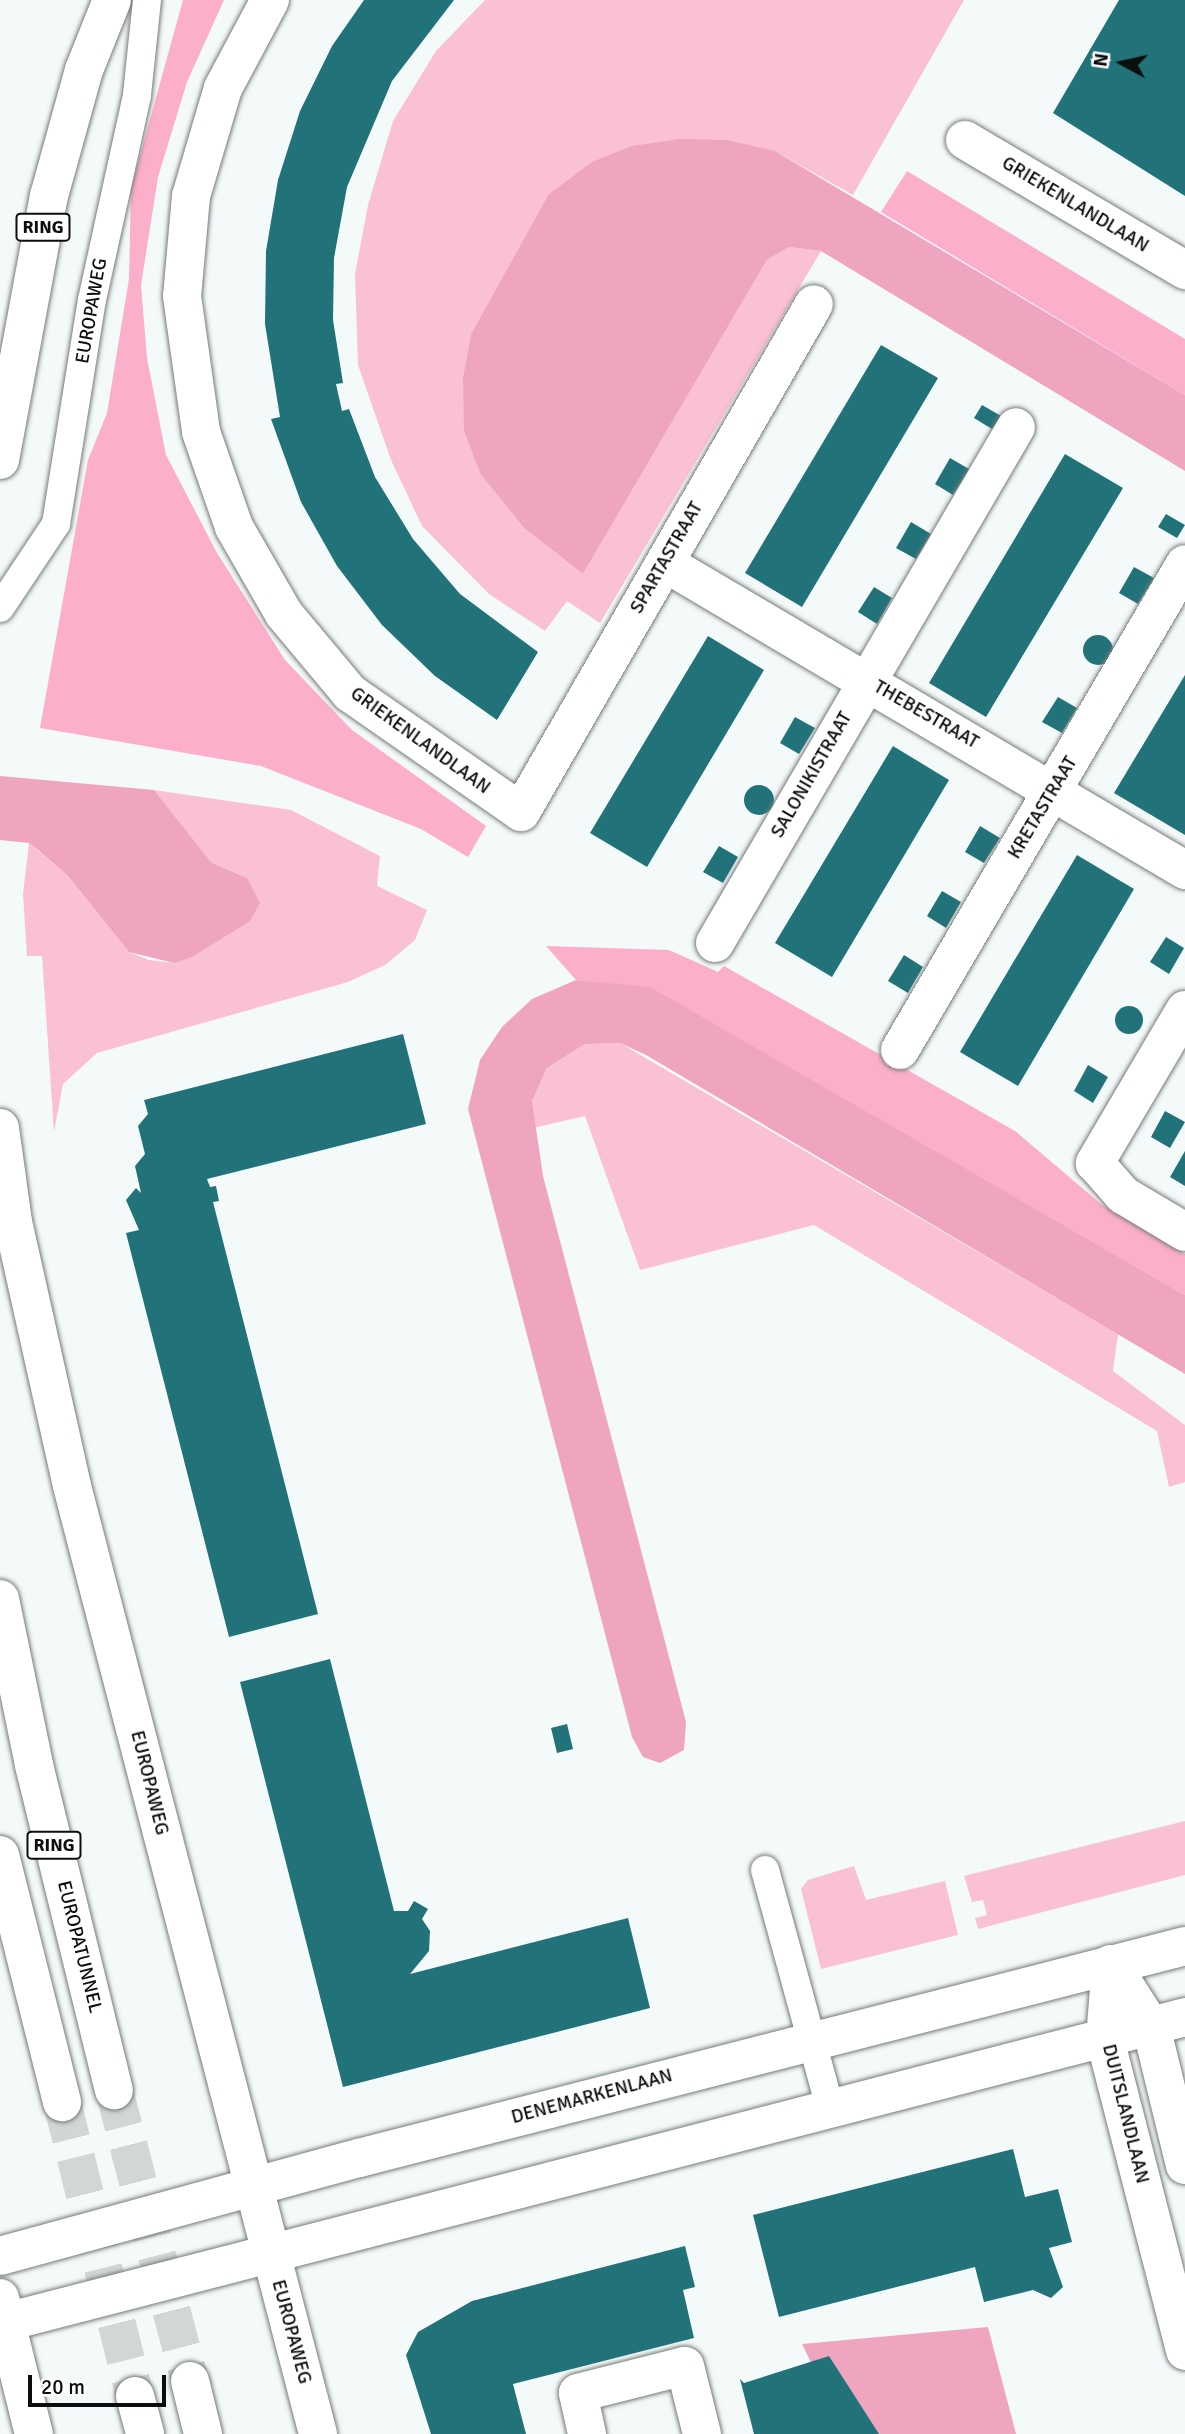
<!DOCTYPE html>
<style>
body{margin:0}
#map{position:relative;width:1185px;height:2434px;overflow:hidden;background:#f4f9fa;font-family:Signika,sans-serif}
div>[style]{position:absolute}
.green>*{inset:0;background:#fac1d4}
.forest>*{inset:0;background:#fbafca}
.water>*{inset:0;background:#efa4bf}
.building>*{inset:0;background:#227379}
.round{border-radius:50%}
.primary-tunnel>*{height:38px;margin-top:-19px;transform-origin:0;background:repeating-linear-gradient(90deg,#d1d6d7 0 38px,transparent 0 57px)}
.roads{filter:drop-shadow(0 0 2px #767a7a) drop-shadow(0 0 2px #767a7a)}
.service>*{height:28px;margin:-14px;padding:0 14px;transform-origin:14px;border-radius:14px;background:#fff}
.minor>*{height:38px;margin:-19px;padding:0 19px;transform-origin:19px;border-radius:19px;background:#fff}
.tertiary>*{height:38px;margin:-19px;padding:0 19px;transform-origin:19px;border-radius:19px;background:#fff}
.primary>*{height:38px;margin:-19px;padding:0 19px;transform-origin:19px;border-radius:19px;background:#fff}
span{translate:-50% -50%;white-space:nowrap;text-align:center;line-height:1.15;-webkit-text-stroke:5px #fff;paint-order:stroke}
.shield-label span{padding:2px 5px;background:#fff;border:2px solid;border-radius:5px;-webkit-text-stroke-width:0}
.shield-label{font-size:18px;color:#0c0e0e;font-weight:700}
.street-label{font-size:19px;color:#0c0e0e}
.north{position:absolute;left:1087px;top:28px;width:70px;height:70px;-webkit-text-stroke:5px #fff;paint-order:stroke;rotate:278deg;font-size:19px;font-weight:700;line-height:28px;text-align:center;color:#0c0e0e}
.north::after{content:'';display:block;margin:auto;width:24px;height:32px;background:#0c0e0e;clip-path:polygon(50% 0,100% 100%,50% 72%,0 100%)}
.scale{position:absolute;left:28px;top:2375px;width:138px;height:32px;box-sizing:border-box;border:4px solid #0c0e0e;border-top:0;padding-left:9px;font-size:21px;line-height:24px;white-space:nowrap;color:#0c0e0e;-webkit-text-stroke:5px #fff;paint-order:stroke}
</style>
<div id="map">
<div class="green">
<div style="clip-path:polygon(485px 0,964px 0,853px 195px,775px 151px,548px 195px,471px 334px,463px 377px,481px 475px,524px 528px,583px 574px,767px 260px,789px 247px,821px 251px,600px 623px,567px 601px,545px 631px,489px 594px,422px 526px,391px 460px,358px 365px,355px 274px,368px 205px,393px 121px,436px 51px)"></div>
<div style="clip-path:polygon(154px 790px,291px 810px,380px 856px,377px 886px,427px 910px,415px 940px,385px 965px,348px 982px,97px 1053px,63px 1084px,54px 1132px,42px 956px,27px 956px,23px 894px,29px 843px,68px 876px,129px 952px,149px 960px,174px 963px,247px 878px,212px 863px)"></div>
<div style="clip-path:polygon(620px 1043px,1118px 1334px,1113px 1371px,1185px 1425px,1185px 1482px,1169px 1487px,1157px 1431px,814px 1225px,640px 1270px,585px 1116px,533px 1128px,532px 1101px,547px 1068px,585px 1044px)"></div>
<div style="clip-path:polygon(1185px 1821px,1185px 1875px,978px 1929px,975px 1918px,987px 1915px,983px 1900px,972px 1902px,964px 1876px)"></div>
<div style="clip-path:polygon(854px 1866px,866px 1900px,945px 1881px,958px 1935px,821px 1969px,801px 1889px,808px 1880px)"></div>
</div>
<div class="forest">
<div style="clip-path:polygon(183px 0,224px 0,187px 82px,158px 177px,141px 285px,147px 358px,166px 455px,217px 553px,285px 660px,352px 730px,486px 826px,468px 857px,421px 829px,261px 766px,40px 728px,88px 460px,107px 413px,129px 279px,131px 188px)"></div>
<div style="clip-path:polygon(907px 171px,1185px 339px,1185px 395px,881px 212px)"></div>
<div style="clip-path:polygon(546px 946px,669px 950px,718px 972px,724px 966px,1015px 1131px,1101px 1204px,1185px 1254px,1185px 1295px,650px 988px,576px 980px)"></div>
</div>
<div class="water">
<div style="clip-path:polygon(680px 139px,727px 140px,775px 151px,1185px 395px,1185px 471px,821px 251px,789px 247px,767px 260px,583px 574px,524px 528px,481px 475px,464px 431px,463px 377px,471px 334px,548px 195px,592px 162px,632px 146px)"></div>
<div style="clip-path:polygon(0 776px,154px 790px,212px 863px,247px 878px,260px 903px,250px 921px,192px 957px,174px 963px,129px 952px,68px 876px,38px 850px,29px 843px,0 840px)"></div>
<div style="clip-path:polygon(576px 980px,650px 987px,1185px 1295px,1185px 1374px,646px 1055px,620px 1043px,585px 1044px,547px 1068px,532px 1101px,543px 1176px,686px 1722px,684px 1750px,660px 1763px,643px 1757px,632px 1737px,468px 1109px,480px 1060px,502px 1027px,532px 999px)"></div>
<div style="clip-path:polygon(988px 2327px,1016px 2434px,846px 2434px,802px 2344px)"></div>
</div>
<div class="building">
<div style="clip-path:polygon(364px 0,454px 0,392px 81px,347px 187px,334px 258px,333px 320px,343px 383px,336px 384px,342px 411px,349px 409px,375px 477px,413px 539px,460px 594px,538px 652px,497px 720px,435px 676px,382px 625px,337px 566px,301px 502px,271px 419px,280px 417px,265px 324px,266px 251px,278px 180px,300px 111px,332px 46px)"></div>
<div style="clip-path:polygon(1119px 0,1185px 0,1185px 196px,1053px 113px)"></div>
<div style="clip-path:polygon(881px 345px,938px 378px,802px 607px,745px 573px)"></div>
<div style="clip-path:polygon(982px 405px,1001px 416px,992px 429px,974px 418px)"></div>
<div style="clip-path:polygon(1065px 454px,1123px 488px,986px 717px,929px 683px)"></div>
<div style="clip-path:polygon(950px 458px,969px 469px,953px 495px,935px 484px)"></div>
<div style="clip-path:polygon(1166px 514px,1185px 525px,1177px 538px,1158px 527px)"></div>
<div style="clip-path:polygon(911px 522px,931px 534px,916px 559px,896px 548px)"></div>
<div style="clip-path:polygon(1134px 567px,1154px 578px,1138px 604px,1119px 593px)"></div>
<div style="clip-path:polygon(874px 587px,892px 598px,877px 624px,858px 612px)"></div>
<div class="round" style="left:1083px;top:635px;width:30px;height:30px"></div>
<div style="clip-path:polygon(708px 636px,764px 670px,647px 867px,590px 833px)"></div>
<div style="clip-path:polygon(1185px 675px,1185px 835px,1114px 793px)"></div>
<div style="clip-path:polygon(1058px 697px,1077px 708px,1062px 733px,1042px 722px)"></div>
<div style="clip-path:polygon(795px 717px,815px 728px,799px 754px,780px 743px)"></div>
<div style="clip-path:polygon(893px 746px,949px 780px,832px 977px,775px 943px)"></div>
<div class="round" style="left:744px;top:785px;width:30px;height:30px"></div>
<div style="clip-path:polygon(980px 826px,1000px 838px,984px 863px,965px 852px)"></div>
<div style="clip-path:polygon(719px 846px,738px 857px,723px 883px,703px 872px)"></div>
<div style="clip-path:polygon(1077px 855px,1134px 889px,1018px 1086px,960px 1052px)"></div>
<div style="clip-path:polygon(942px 891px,961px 902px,946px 928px,927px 916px)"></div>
<div style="clip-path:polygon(1166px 937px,1184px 948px,1169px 974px,1150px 962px)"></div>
<div style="clip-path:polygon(904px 955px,923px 967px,908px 993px,888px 981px)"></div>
<div class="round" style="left:1115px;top:1006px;width:28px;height:28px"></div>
<div style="clip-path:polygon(403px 1034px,426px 1124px,207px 1179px,210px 1187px,216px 1186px,219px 1201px,213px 1202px,318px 1614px,229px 1637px,126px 1233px,139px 1230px,126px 1200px,136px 1188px,141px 1193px,135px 1166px,145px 1154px,138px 1126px,148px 1114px,144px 1100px)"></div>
<div style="clip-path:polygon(1088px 1065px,1108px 1077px,1093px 1103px,1074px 1091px)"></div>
<div style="clip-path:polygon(1165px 1111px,1185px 1122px,1170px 1148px,1151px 1137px)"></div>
<div style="clip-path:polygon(1185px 1151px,1185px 1186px,1170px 1177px)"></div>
<div style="clip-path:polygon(330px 1659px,394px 1911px,408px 1911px,414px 1901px,428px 1909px,422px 1919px,430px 1931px,429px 1951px,410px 1974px,628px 1918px,650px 2008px,343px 2087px,240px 1682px)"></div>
<div style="clip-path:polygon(567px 1724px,573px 1749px,557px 1753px,551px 1728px)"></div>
<div style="clip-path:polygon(1013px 2149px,1025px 2197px,1058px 2189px,1072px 2242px,1049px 2248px,1063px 2287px,1051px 2298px,1033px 2290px,984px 2302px,975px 2267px,779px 2317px,753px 2215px)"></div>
<div style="clip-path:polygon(685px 2246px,695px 2287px,683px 2290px,694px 2338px,513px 2384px,526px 2434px,431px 2434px,406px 2355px,418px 2332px,472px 2301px)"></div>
<div style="clip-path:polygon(829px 2356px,879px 2434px,754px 2434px,740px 2379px,744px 2383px)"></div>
</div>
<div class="primary-tunnel">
<div style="left:114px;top:2090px;width:301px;rotate:75.4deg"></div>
<div style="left:62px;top:2102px;width:303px;rotate:76.1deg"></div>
</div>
<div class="roads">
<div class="service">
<div style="left:0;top:608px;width:101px;rotate:-56.3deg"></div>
<div style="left:56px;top:524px;width:227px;rotate:-80.9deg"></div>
<div style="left:92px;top:300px;width:210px;rotate:-77.6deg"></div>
<div style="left:137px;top:95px;width:96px;rotate:-84deg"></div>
<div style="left:765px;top:1870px;width:251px;rotate:74.7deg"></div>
</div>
<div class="minor">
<div style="left:270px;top:0;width:100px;rotate:118.1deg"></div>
<div style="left:223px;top:88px;width:113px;rotate:106.5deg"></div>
<div style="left:191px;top:196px;width:100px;rotate:95.1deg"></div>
<div style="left:182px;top:296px;width:137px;rotate:82deg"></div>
<div style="left:201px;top:432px;width:101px;rotate:70.8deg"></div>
<div style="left:234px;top:527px;width:100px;rotate:60.1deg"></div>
<div style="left:284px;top:614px;width:103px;rotate:50.1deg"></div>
<div style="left:350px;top:693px;width:208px;rotate:34.8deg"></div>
<div style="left:521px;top:812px;width:586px;rotate:-60.02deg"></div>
<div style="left:965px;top:140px;width:256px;rotate:30.6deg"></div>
<div style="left:665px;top:563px;width:604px;rotate:30.56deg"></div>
<div style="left:715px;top:943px;width:597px;rotate:-59.74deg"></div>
<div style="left:1185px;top:1010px;width:178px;rotate:120.5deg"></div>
<div style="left:1095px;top:1163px;width:43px;rotate:48.8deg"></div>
<div style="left:1123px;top:1195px;width:72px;rotate:30.8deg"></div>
<div style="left:900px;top:1050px;width:563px;rotate:-59.61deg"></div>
<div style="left:1111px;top:1964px;width:75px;rotate:94.6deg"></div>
<div style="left:1105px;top:2039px;width:322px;rotate:75.6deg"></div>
<div style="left:1111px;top:1964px;width:74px;rotate:57.2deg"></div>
<div style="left:1151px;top:2026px;width:143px;rotate:76.3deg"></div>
<div style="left:587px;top:2434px;width:42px;rotate:-102.4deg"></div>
<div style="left:578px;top:2393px;width:110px;rotate:-14.2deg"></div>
<div style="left:685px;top:2366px;width:70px;rotate:76deg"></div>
</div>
<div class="tertiary">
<div style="left:0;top:2256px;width:372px;rotate:-15.3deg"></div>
<div style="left:359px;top:2158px;width:853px;rotate:-14.39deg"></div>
<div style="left:6px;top:2322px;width:1218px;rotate:-14.5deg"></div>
</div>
<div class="primary">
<div style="left:0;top:460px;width:269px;rotate:-79.5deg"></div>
<div style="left:49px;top:196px;width:131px;rotate:-74.5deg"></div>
<div style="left:84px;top:70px;width:75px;rotate:-68.2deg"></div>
<div style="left:0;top:1128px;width:95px;rotate:82.1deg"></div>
<div style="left:13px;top:1222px;width:271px;rotate:77.4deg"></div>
<div style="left:72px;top:1486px;width:979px;rotate:75.45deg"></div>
<div style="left:0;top:1599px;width:169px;rotate:78.4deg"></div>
<div style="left:34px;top:1765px;width:335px;rotate:76.2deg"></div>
<div style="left:0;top:1855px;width:255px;rotate:75.9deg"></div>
<div style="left:0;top:2298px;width:140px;rotate:76deg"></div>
<div style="left:190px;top:2381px;width:55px;rotate:76.2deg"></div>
<div style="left:135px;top:2396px;width:39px;rotate:75deg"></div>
</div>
</div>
<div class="shield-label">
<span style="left:43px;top:227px">RING</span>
<span style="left:54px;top:1845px">RING</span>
</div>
<div class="street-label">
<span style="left:1075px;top:205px;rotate:31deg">GRIEKENLANDLAAN</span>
<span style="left:92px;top:311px;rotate:-80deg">EUROPAWEG</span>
<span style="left:667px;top:558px;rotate:-60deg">SPARTASTRAAT</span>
<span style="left:926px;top:715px;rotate:30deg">THEBESTRAAT</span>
<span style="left:420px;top:741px;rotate:36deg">GRIEKENLANDLAAN</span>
<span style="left:812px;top:775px;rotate:-60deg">SALONIKISTRAAT</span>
<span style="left:1043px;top:808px;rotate:-59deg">KRETASTRAAT</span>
<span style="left:149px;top:1783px;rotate:76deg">EUROPAWEG</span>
<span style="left:79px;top:1947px;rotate:76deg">EUROPATUNNEL</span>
<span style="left:592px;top:2097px;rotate:-15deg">DENEMARKENLAAN</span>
<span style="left:1125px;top:2114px;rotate:76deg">DUITSLANDLAAN</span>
<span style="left:291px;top:2332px;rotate:75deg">EUROPAWEG</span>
</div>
<div class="north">N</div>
<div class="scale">20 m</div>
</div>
